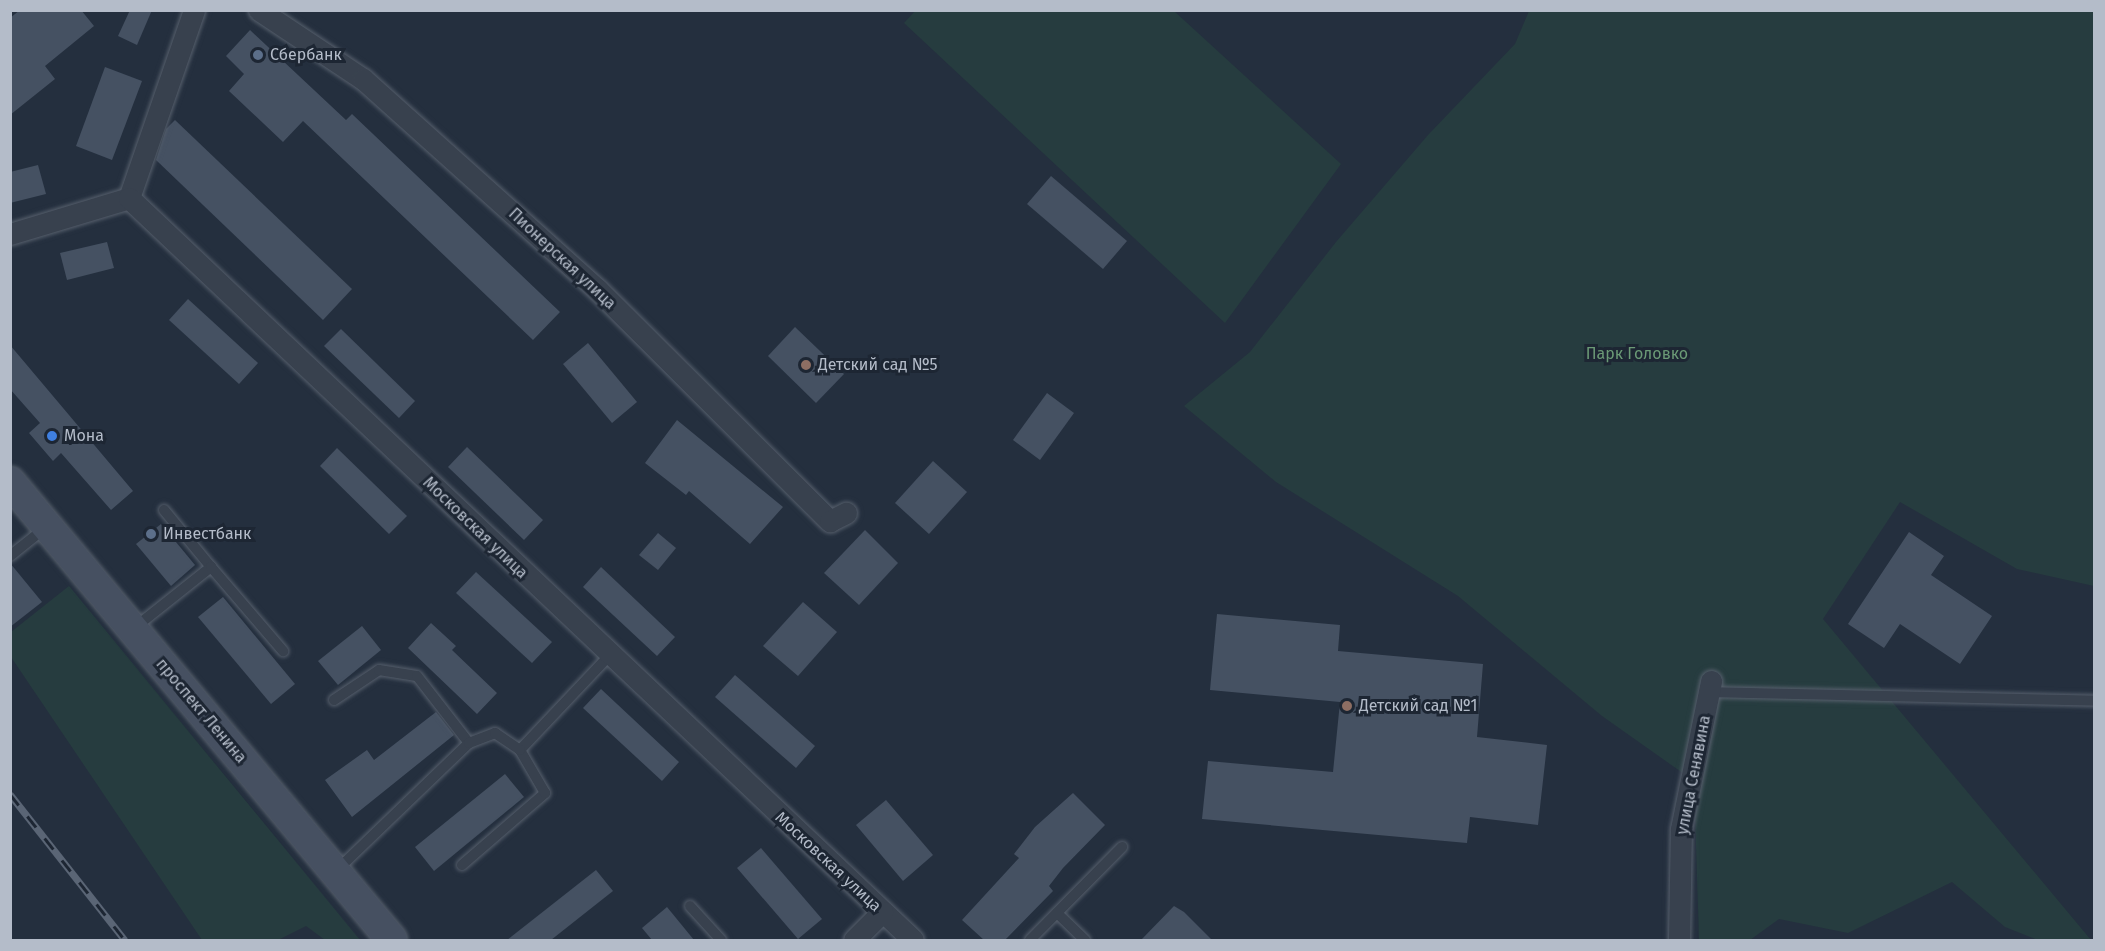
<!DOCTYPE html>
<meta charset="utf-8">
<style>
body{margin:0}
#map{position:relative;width:2105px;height:951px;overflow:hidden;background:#242f3e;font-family:"Fira Sans",sans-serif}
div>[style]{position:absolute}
.green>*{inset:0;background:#263c3f}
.building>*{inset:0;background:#455162}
.roads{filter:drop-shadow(0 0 2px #565f6c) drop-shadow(0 0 2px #565f6c)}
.lane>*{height:10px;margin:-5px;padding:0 5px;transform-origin:5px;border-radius:5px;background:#38414e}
.street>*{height:21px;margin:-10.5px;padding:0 10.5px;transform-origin:10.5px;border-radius:10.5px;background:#38414e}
.secondary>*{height:30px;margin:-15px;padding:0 15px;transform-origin:15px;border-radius:15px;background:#465061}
.rail>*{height:7px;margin-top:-3.5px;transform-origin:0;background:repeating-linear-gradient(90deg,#1d2633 0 14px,#5a6575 0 28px);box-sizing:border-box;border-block:2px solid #5a6575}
.dots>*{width:16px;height:16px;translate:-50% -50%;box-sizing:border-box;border:3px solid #1d2633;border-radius:50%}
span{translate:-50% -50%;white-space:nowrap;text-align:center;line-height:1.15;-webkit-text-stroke:6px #1d2633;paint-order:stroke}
.poi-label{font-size:16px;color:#b4bcc9}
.left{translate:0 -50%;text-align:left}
.street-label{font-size:16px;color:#b4bcc9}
.park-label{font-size:16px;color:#6b9a76}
.frame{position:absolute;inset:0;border:12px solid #b4bcc9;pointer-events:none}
</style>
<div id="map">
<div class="green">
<div style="clip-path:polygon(916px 10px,1174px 11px,1341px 164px,1225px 323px,904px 23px)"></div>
<div style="clip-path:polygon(1529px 11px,2094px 11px,2094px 586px,2017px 569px,1900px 502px,1823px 619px,2091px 940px,2038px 940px,2005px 927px,1952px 882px,1848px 933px,1779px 919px,1750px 940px,1699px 940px,1694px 781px,1602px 716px,1458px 596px,1276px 482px,1184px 406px,1250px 352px,1336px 242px,1428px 135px,1515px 44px)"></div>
<div style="clip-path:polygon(69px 586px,360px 940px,325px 940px,306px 926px,278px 940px,202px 940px,11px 657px,11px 632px)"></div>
</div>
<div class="building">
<div style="clip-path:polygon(20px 10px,81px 10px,94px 26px,45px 66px,55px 79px,10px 115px,10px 18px)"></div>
<div style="clip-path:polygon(130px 10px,152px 10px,137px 45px,118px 36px)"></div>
<div style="clip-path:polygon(250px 30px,346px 120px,352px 114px,560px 312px,533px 340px,303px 121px,283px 142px,229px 91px,244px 74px,226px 56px)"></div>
<div style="clip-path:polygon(105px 67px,142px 81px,112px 160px,76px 146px)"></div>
<div style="clip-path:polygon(175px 120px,352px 289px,323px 320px,156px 160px,166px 129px)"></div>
<div style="clip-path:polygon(38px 165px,46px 194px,10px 203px,10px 172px)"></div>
<div style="clip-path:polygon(1051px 176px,1127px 241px,1103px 269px,1027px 204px)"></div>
<div style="clip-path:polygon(107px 242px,114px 268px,67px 280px,60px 253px)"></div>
<div style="clip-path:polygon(188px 299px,258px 363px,239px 384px,169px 320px)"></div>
<div style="clip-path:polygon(795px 327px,844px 374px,816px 403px,768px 356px)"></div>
<div style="clip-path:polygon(341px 329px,415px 401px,399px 418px,324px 346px)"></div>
<div style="clip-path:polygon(588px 343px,637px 402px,612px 423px,563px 364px)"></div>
<div style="clip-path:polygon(10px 345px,133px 491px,111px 510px,61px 453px,53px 461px,29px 433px,40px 423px,10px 389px)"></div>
<div style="clip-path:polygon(1047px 393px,1074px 413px,1040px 460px,1013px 440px)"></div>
<div style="clip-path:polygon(677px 420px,783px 507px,750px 544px,689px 491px,686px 495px,645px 463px)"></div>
<div style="clip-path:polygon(467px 447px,543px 520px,524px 540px,448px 467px)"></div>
<div style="clip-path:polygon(337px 448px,407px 516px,389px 534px,320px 466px)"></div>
<div style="clip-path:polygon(933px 461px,967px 492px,929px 534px,895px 503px)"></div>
<div style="clip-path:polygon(161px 524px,195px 565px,171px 586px,136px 544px)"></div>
<div style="clip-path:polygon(865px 530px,898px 563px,859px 605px,824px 573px)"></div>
<div style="clip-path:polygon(1909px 532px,1944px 556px,1931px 575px,1992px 616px,1960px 664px,1900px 624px,1884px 648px,1848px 624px)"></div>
<div style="clip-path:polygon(658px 533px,676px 548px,658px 570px,639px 555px)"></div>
<div style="clip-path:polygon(10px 563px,42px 602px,10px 627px)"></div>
<div style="clip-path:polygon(601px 567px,675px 637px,657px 656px,583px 587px)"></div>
<div style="clip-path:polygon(476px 572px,552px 642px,532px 663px,456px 593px)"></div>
<div style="clip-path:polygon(223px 597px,295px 684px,271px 704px,198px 617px)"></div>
<div style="clip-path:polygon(803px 602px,837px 632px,798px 676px,763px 646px)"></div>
<div style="clip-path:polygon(1217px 614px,1340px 625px,1338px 651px,1483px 664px,1477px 737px,1547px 745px,1538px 825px,1470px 817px,1467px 843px,1202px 819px,1208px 761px,1333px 772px,1340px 702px,1210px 690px)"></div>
<div style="clip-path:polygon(431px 623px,456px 646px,452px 650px,497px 693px,477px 714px,408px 648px)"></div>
<div style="clip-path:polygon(362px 626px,381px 650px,338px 685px,318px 661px)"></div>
<div style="clip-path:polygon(735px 675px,815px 746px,796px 768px,715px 697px)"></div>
<div style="clip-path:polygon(601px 689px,679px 762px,662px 781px,583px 708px)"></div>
<div style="clip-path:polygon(436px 712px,454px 735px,352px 817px,325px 780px,367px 750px,374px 760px)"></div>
<div style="clip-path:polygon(505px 774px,524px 797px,434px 871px,415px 847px)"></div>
<div style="clip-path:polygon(1073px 793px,1105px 825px,1063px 868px,1049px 886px,1053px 891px,1005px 940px,984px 940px,962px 920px,1019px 858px,1014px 854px,1035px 827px)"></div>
<div style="clip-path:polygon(886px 800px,933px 855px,903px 881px,856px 825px)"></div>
<div style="clip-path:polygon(761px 848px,822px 919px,798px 939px,737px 868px)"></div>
<div style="clip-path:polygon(596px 870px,613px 891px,551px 940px,507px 940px)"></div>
<div style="clip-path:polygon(1174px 906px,1184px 912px,1212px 940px,1141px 940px)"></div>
<div style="clip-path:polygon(667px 907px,694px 940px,652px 940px,642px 928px)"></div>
</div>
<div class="roads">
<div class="lane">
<div style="left:164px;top:510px;width:74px;rotate:50.5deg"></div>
<div style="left:10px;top:556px;width:45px;rotate:-38.7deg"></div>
<div style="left:133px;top:629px;width:100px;rotate:-38.5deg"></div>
<div style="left:211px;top:567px;width:111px;rotate:49.4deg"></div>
<div style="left:1710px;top:692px;width:384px;rotate:1.3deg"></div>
<div style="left:334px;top:700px;width:54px;rotate:-33.7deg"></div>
<div style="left:379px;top:670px;width:38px;rotate:9deg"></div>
<div style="left:417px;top:676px;width:85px;rotate:52.2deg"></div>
<div style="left:462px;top:865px;width:110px;rotate:-40.9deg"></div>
<div style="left:545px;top:793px;width:50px;rotate:-120.2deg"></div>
<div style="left:520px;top:750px;width:129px;rotate:-46.6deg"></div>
<div style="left:336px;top:871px;width:185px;rotate:-43.9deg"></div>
<div style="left:469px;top:743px;width:28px;rotate:-21deg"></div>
<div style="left:495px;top:733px;width:30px;rotate:34deg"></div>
<div style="left:690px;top:906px;width:46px;rotate:47.6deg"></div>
<div style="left:1057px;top:913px;width:39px;rotate:44deg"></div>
<div style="left:1030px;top:940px;width:131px;rotate:-45.3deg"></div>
</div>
<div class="street">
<div style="left:259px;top:10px;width:125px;rotate:33.6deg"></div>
<div style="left:363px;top:79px;width:314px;rotate:41.9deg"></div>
<div style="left:597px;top:289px;width:329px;rotate:44.9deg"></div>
<div style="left:830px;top:521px;width:18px;rotate:-27deg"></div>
<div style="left:129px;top:198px;width:199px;rotate:-70.9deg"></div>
<div style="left:10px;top:234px;width:124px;rotate:-16.8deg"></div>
<div style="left:129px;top:198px;width:1079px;rotate:43.42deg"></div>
<div style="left:854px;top:940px;width:40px;rotate:-45deg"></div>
<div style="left:1679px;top:940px;width:111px;rotate:-89deg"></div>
<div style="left:1681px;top:829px;width:151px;rotate:-78.5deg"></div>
</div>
<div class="secondary">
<div style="left:10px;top:482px;width:596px;rotate:50.17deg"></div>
</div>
</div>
<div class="rail">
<div style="left:10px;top:794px;width:186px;rotate:51.8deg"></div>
</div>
<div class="dots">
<div style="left:258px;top:55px;background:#5c6f8a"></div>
<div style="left:806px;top:365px;background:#8d6e63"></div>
<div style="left:52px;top:436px;background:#3f7fe0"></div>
<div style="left:151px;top:534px;background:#5c6f8a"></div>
<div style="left:1347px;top:706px;background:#8d6e63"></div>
</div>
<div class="poi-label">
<span class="left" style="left:270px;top:55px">Сбербанк</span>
<span class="left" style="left:818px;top:365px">Детский сад №5</span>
<span class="left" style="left:64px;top:436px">Мона</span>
<span class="left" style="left:163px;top:534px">Инвестбанк</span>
<span class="left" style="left:1359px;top:706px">Детский сад №1</span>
</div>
<div class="street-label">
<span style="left:562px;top:259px;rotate:43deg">Пионерская улица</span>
<span style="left:475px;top:528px;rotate:44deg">Московская улица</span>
<span style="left:201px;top:711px;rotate:50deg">проспект Ленина</span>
<span style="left:1694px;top:775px;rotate:-79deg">улица Сенявина</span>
<span style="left:828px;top:862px;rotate:43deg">Московская улица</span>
</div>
<div class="park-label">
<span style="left:1637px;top:354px">Парк Головко</span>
</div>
<div class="frame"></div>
</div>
